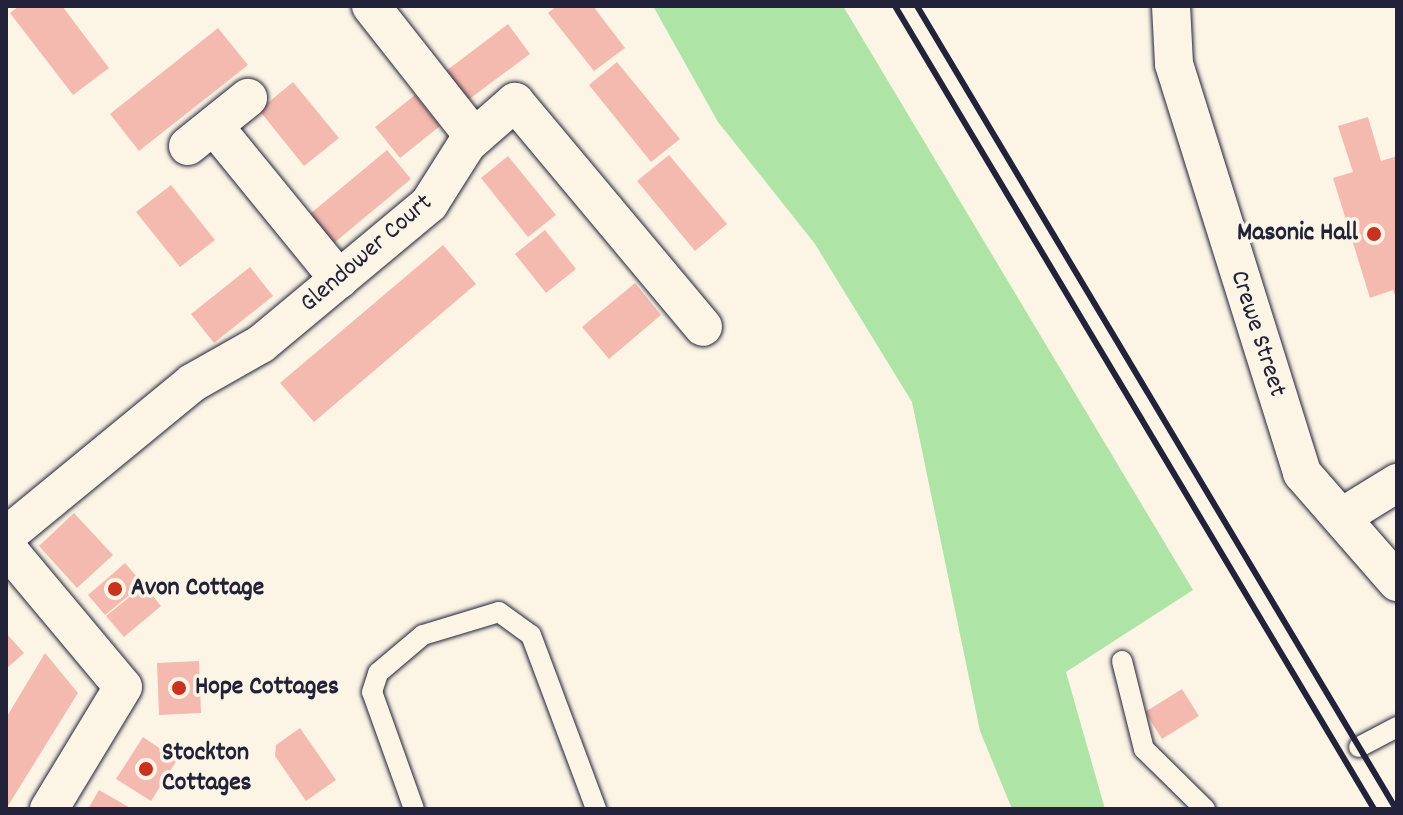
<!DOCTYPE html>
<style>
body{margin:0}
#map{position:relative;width:1403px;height:815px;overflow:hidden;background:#fcf5e5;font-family:Dekko,sans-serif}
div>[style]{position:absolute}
.green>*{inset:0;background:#afe4a7}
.building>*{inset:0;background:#f4b9af}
.roads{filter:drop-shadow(0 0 2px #22223b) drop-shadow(0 0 2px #22223b)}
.lane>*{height:20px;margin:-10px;padding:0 10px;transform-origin:10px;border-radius:10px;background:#fcf5e5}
.street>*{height:38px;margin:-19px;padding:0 19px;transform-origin:19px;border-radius:19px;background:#fcf5e5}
.rail>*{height:6px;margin:-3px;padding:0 3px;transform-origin:3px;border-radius:3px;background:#22223b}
.dots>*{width:22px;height:22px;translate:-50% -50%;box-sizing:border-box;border:4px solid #fcf5e5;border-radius:50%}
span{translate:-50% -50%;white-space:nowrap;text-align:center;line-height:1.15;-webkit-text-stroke:7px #fcf5e5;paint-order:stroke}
.poi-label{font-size:26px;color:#22223b;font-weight:700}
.right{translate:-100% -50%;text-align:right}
.left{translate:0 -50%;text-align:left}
.street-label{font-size:26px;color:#22223b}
.frame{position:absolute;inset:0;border:8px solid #22223b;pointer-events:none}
</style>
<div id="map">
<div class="green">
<div style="clip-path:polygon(653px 6px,843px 6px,1193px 590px,1066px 672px,1105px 809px,1012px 809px,980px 731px,912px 402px,815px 244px,718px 122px)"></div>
</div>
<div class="building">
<div style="clip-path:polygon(19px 6px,62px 6px,109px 68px,73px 95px,10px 13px)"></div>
<div style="clip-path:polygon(557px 6px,593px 6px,625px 48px,594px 71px,548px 13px)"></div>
<div style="clip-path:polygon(508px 24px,530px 54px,468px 100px,446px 71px)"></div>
<div style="clip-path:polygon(218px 28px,248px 65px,139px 151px,110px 114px)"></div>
<div style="clip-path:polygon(617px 62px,680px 139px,651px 162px,589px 85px)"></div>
<div style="clip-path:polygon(293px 82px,339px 138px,304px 166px,259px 110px)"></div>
<div style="clip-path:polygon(415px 95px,440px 126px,400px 158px,375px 127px)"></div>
<div style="clip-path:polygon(1368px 117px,1381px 161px,1397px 156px,1397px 300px,1393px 290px,1370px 298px,1333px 178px,1353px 172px,1338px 126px)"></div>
<div style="clip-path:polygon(387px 150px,411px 179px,334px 243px,310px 214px)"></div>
<div style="clip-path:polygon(669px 155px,727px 224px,695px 251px,637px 181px)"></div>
<div style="clip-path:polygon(508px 156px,556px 215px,528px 237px,481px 178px)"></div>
<div style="clip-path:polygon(171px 185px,215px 240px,180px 267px,136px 212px)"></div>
<div style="clip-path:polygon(545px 230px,576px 269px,546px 293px,515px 254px)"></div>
<div style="clip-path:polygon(443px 245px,476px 284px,314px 422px,280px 383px)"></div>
<div style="clip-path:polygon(250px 267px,273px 296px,214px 343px,191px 314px)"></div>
<div style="clip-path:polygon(635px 283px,661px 315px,609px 359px,582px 327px)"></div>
<div style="clip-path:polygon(74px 513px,113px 555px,77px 588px,39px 546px)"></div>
<div style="clip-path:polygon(125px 563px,143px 584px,105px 615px,88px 595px)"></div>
<div style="clip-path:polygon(144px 585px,161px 606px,124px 637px,106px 616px)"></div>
<div style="clip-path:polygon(6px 633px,24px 653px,6px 669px)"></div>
<div style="clip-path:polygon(45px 653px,78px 693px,6px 809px,6px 718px)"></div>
<div style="clip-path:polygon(199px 661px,201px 713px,159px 715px,157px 663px)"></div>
<div style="clip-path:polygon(1182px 689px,1199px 716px,1162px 739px,1145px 712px)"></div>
<div style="clip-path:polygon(300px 728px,336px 780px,306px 801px,275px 756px,276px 745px)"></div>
<div style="clip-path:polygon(143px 737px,177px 760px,151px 801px,116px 779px)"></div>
<div style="clip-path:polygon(99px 790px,132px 809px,88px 809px)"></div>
</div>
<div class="roads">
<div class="lane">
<div style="left:1122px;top:661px;width:91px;rotate:76deg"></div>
<div style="left:1144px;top:749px;width:86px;rotate:44.5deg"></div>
<div style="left:1359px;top:747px;width:43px;rotate:-27.8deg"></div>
<div style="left:414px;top:809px;width:124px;rotate:-109.7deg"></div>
<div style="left:372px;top:692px;width:20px;rotate:-72deg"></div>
<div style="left:378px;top:673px;width:59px;rotate:-40.2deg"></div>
<div style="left:423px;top:635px;width:79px;rotate:-16.8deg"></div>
<div style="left:499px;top:612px;width:39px;rotate:36deg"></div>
<div style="left:531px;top:635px;width:186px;rotate:69.5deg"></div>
</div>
<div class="street">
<div style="left:371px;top:6px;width:167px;rotate:51.8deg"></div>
<div style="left:1171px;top:6px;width:58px;rotate:87deg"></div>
<div style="left:1174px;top:64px;width:429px;rotate:72.6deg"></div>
<div style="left:1302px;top:473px;width:145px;rotate:48.9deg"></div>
<div style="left:214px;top:126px;width:198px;rotate:50.8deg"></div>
<div style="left:188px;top:146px;width:77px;rotate:-38.7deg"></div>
<div style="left:1342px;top:517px;width:65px;rotate:-31.7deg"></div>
<div style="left:6px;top:536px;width:241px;rotate:-39.4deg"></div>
<div style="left:192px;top:383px;width:79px;rotate:-29.5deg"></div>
<div style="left:261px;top:344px;width:219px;rotate:-39.8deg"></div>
<div style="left:429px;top:204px;width:71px;rotate:-57.7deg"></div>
<div style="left:467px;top:144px;width:64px;rotate:-41.2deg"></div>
<div style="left:515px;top:102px;width:293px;rotate:50.1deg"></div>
<div style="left:6px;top:547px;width:182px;rotate:50.1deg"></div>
<div style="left:123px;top:687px;width:143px;rotate:121.2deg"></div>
</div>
</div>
<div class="rail">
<div style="left:895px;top:6px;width:935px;rotate:59.18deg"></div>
<div style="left:917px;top:6px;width:935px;rotate:59.18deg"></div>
</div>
<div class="dots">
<div style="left:1374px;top:234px;background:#c8321e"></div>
<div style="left:115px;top:589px;background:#c8321e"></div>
<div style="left:179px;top:688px;background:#c8321e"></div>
<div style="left:146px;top:769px;background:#c8321e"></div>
</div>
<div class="poi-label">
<span class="right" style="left:1358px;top:234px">Masonic Hall</span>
<span class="left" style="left:131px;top:589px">Avon Cottage</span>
<span class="left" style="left:195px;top:688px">Hope Cottages</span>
<span class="left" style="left:162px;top:769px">Stockton<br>Cottages</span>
</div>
<div class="street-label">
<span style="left:367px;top:254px;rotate:-41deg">Glendower Court</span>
<span style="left:1257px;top:334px;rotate:72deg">Crewe Street</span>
</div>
<div class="frame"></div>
</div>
